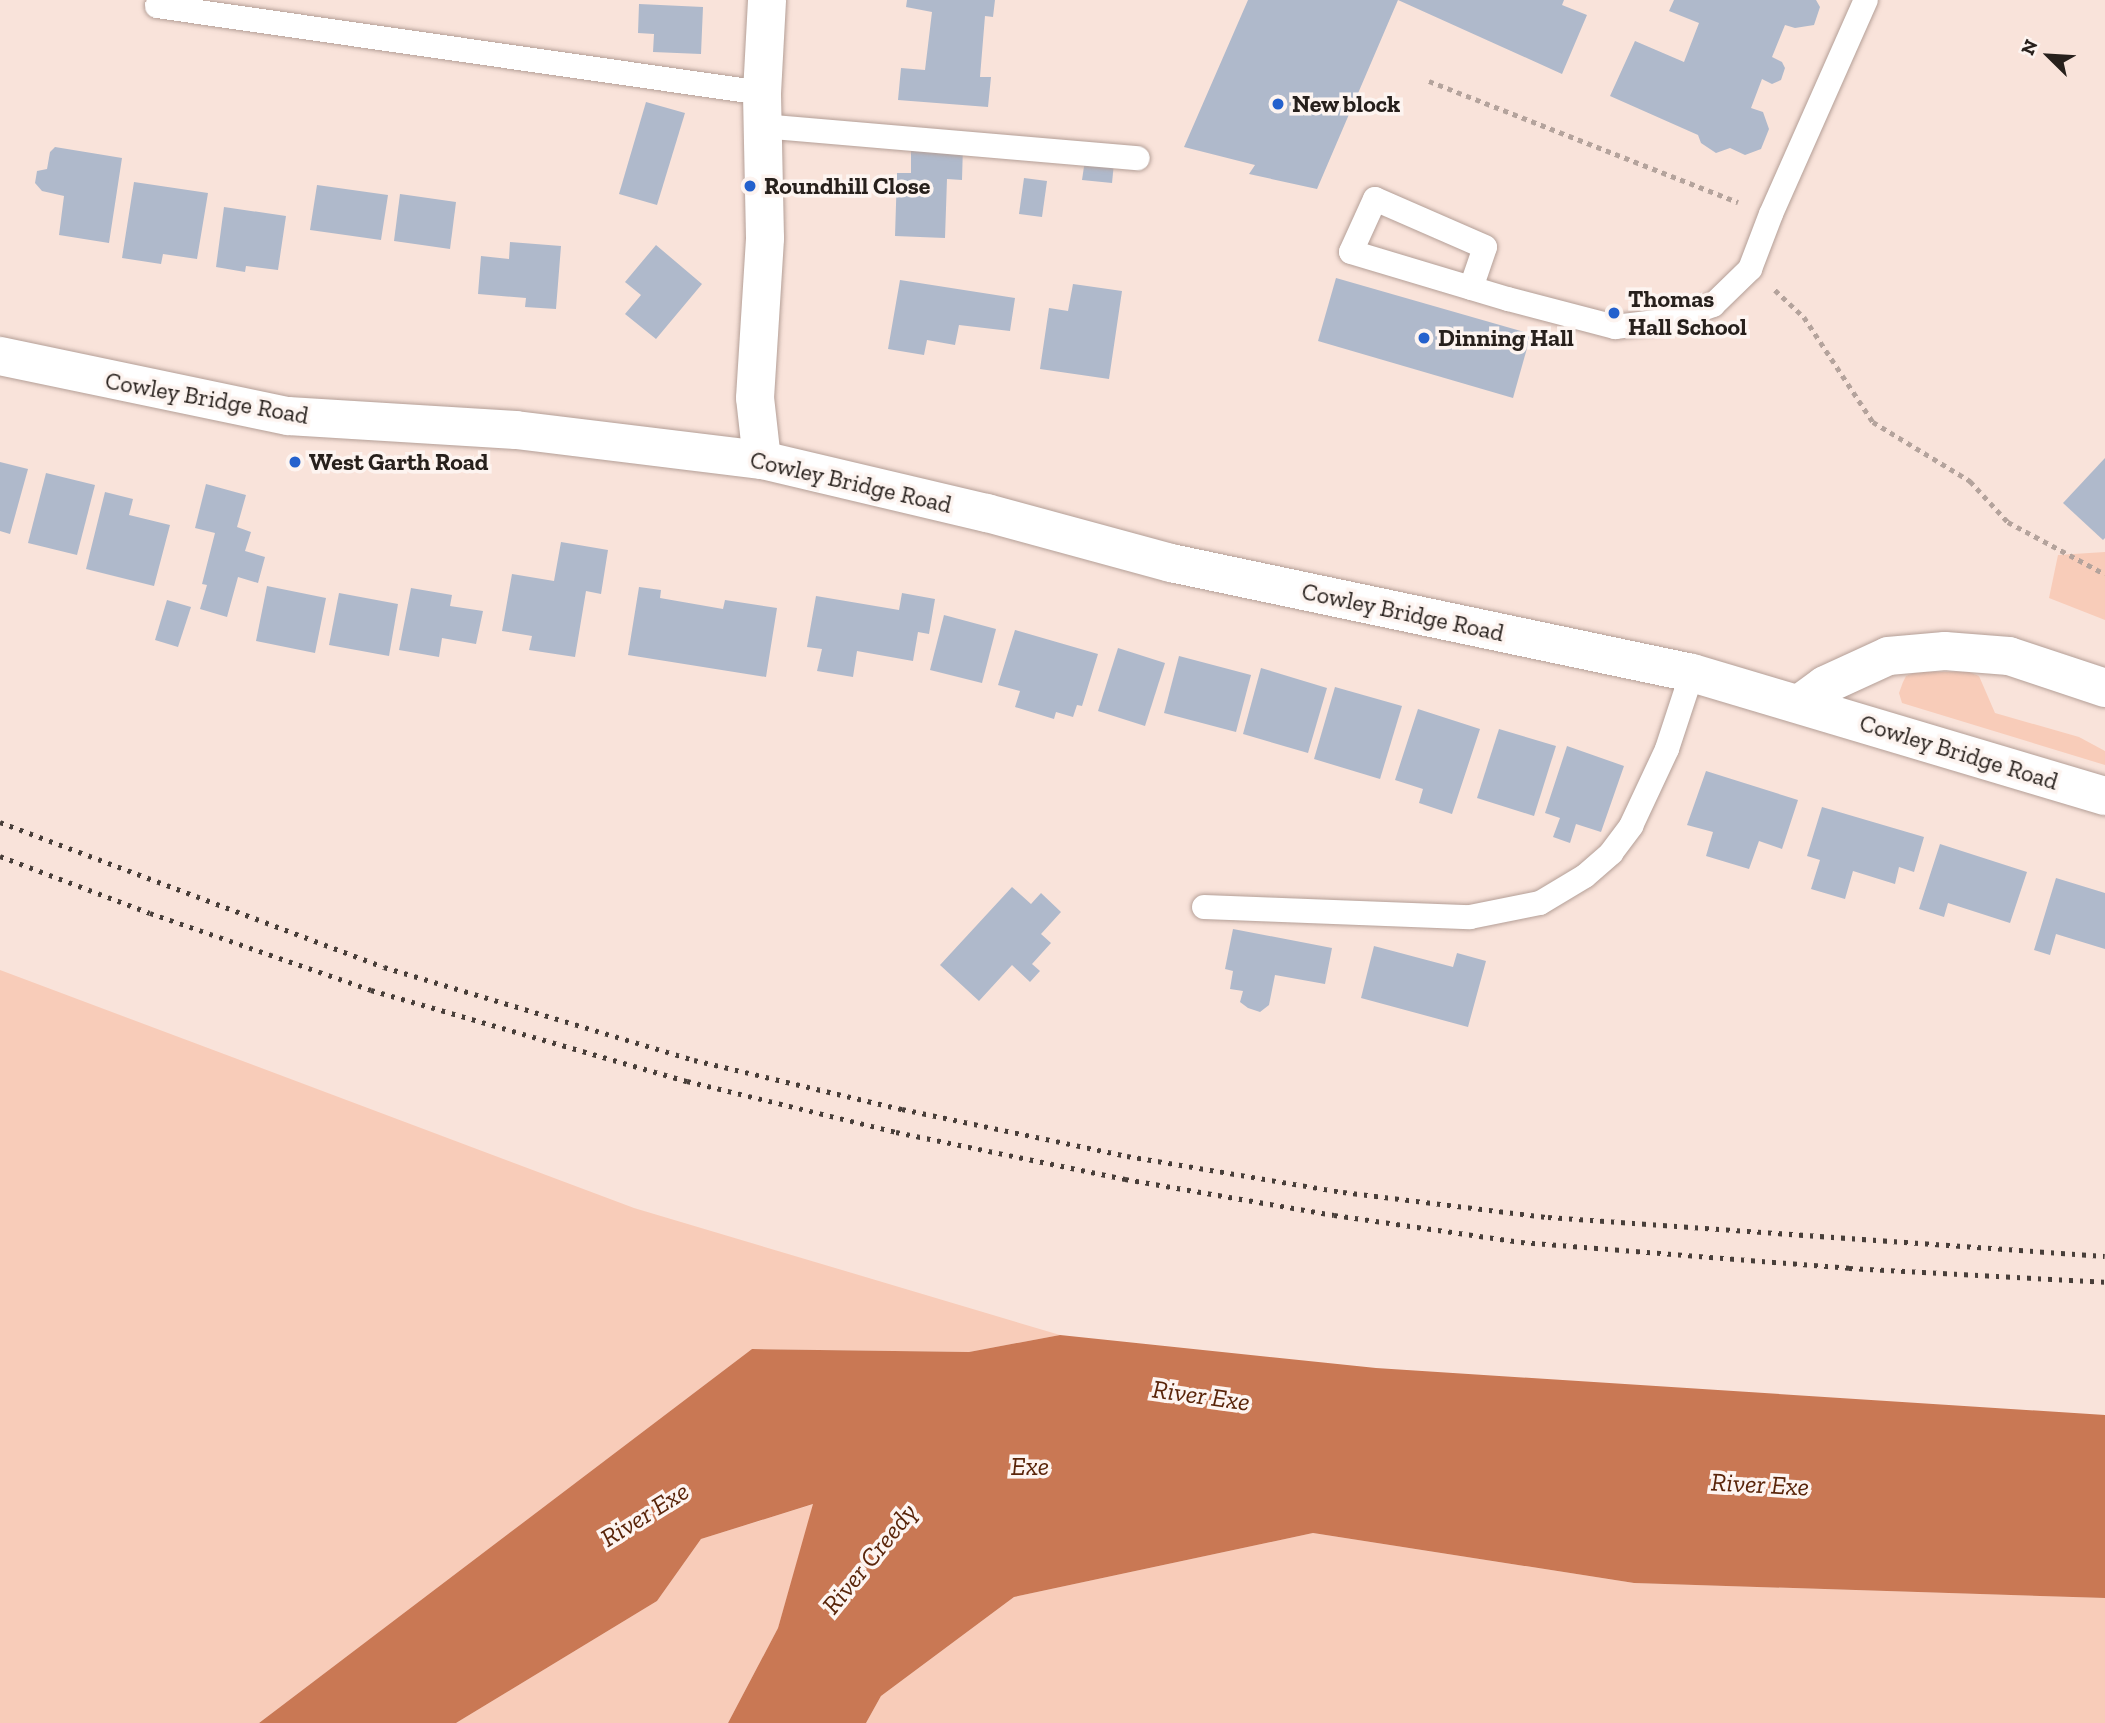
<!DOCTYPE html>
<style>
body{margin:0}
#map{position:relative;width:2105px;height:1723px;overflow:hidden;background:#f9e3da;font-family:"Zilla Slab",serif}
div>[style]{position:absolute}
.green>*{inset:0;background:#f8ccb9}
.water>*{inset:0;background:#c97854}
.building>*{inset:0;background:#afb9cb}
.path>*{height:4.5px;margin-top:-2.25px;transform-origin:0;background:repeating-linear-gradient(90deg,#b4a39c 0 5px,transparent 0 10px)}
.roads{filter:drop-shadow(0 0 2px #b49f97) drop-shadow(0 0 2px #b49f97)}
.lane>*{height:24px;margin:-12px;padding:0 12px;transform-origin:12px;border-radius:12px;background:#fff}
.street>*{height:38px;margin:-19px;padding:0 19px;transform-origin:19px;border-radius:19px;background:#fff}
.highway>*{height:38px;margin:-19px;padding:0 19px;transform-origin:19px;border-radius:19px;background:#fff}
.rail>*{height:5px;margin-top:-2.5px;transform-origin:0;background:repeating-linear-gradient(90deg,#483e39 0 3.5px,transparent 0 10.5px)}
.dots>*{width:19px;height:19px;translate:-50% -50%;box-sizing:border-box;border:4px solid #fdf4f0;border-radius:50%}
span{translate:-50% -50%;white-space:nowrap;text-align:center;line-height:1.15;-webkit-text-stroke:7px #fdf4f0;paint-order:stroke}
.poi-label{font-size:24px;color:#27201c;font-weight:700}
.left{translate:0 -50%;text-align:left}
.street-label{font-size:24px;color:#27201c}
.water-label{font-size:26px;color:#592409;font-style:italic}
.north{position:absolute;left:2014px;top:21px;width:70px;height:70px;-webkit-text-stroke:5px #fdf4f0;paint-order:stroke;rotate:294deg;font-size:19px;font-weight:700;line-height:28px;text-align:center;color:#27201c}
.north::after{content:'';display:block;margin:auto;width:24px;height:32px;background:#27201c;clip-path:polygon(50% 0,100% 100%,50% 72%,0 100%)}
</style>
<div id="map">
<div class="green">
<div style="clip-path:polygon(2105px 552px,2105px 620px,2049px 598px,2058px 555px)"></div>
<div style="clip-path:polygon(1917px 672px,1969px 672px,1979px 676px,1995px 713px,2079px 737px,2105px 751px,2105px 765px,1902px 703px,1899px 693px,1903px 682px,1906px 676px)"></div>
<div style="clip-path:polygon(0 970px,634px 1208px,1060px 1335px,969px 1352px,752px 1349px,259px 1723px,0 1723px)"></div>
<div style="clip-path:polygon(814px 1504px,778px 1628px,728px 1723px,456px 1723px,657px 1601px,701px 1539px)"></div>
<div style="clip-path:polygon(1313px 1533px,1634px 1583px,2105px 1598px,2105px 1723px,866px 1723px,881px 1696px,1014px 1597px)"></div>
</div>
<div class="water">
<div style="clip-path:polygon(1060px 1335px,1376px 1368px,2105px 1415px,2105px 1598px,1634px 1583px,1313px 1533px,1014px 1597px,881px 1696px,866px 1723px,728px 1723px,778px 1628px,813px 1504px,701px 1539px,657px 1601px,456px 1723px,259px 1723px,752px 1349px,969px 1352px)"></div>
</div>
<div class="building">
<div style="clip-path:polygon(907px 0,995px 0,993px 17px,985px 16px,980px 77px,991px 77px,988px 107px,898px 100px,901px 68px,925px 70px,932px 12px,906px 7px)"></div>
<div style="clip-path:polygon(1248px 0,1564px 0,1562px 5px,1587px 15px,1562px 74px,1398px 0,1317px 189px,1249px 174px,1255px 165px,1184px 147px)"></div>
<div style="clip-path:polygon(1674px 0,1816px 0,1820px 7px,1814px 25px,1795px 28px,1785px 25px,1772px 57px,1782px 62px,1785px 68px,1781px 80px,1772px 84px,1762px 79px,1751px 108px,1763px 112px,1769px 129px,1761px 149px,1745px 155px,1730px 148px,1716px 153px,1701px 143px,1698px 135px,1610px 96px,1635px 41px,1684px 62px,1699px 23px,1669px 11px)"></div>
<div style="clip-path:polygon(639px 4px,703px 7px,701px 54px,653px 52px,654px 34px,638px 33px)"></div>
<div style="clip-path:polygon(646px 102px,685px 113px,657px 205px,619px 194px)"></div>
<div style="clip-path:polygon(911px 143px,963px 145px,962px 180px,947px 179px,945px 238px,895px 236px,897px 173px,911px 173px)"></div>
<div style="clip-path:polygon(55px 147px,122px 158px,109px 243px,59px 235px,64px 196px,42px 191px,35px 183px,37px 171px,47px 169px,50px 152px)"></div>
<div style="clip-path:polygon(1085px 160px,1114px 163px,1112px 183px,1082px 180px)"></div>
<div style="clip-path:polygon(1024px 178px,1047px 181px,1042px 217px,1019px 214px)"></div>
<div style="clip-path:polygon(134px 182px,208px 193px,197px 259px,163px 254px,161px 264px,122px 258px)"></div>
<div style="clip-path:polygon(317px 185px,388px 195px,381px 240px,310px 230px)"></div>
<div style="clip-path:polygon(400px 194px,456px 202px,450px 249px,394px 241px)"></div>
<div style="clip-path:polygon(224px 207px,286px 216px,278px 270px,246px 266px,245px 272px,216px 267px)"></div>
<div style="clip-path:polygon(510px 242px,561px 246px,556px 309px,525px 307px,526px 298px,478px 294px,481px 256px,509px 259px)"></div>
<div style="clip-path:polygon(656px 245px,702px 284px,656px 339px,625px 314px,641px 295px,625px 282px)"></div>
<div style="clip-path:polygon(1336px 278px,1531px 334px,1513px 398px,1318px 341px)"></div>
<div style="clip-path:polygon(900px 280px,1015px 298px,1010px 331px,959px 325px,955px 345px,927px 340px,924px 355px,888px 349px)"></div>
<div style="clip-path:polygon(1073px 284px,1122px 291px,1109px 379px,1040px 369px,1049px 308px,1068px 311px)"></div>
<div style="clip-path:polygon(2105px 458px,2105px 538px,2103px 540px,2063px 503px)"></div>
<div style="clip-path:polygon(0 462px,28px 469px,10px 534px,0 531px)"></div>
<div style="clip-path:polygon(46px 473px,95px 485px,77px 555px,28px 543px)"></div>
<div style="clip-path:polygon(206px 484px,246px 495px,237px 527px,251px 532px,245px 551px,265px 557px,258px 583px,238px 577px,227px 617px,200px 609px,207px 585px,202px 584px,215px 533px,195px 528px)"></div>
<div style="clip-path:polygon(105px 492px,133px 499px,129px 515px,170px 525px,154px 586px,86px 569px)"></div>
<div style="clip-path:polygon(561px 542px,608px 550px,601px 594px,586px 591px,575px 657px,529px 650px,532px 636px,502px 631px,512px 574px,554px 581px)"></div>
<div style="clip-path:polygon(267px 586px,326px 598px,315px 653px,256px 641px)"></div>
<div style="clip-path:polygon(639px 587px,661px 590px,660px 598px,723px 609px,725px 600px,777px 608px,766px 677px,628px 655px)"></div>
<div style="clip-path:polygon(411px 588px,452px 595px,450px 606px,483px 611px,476px 644px,442px 638px,439px 657px,399px 650px)"></div>
<div style="clip-path:polygon(339px 593px,398px 604px,389px 656px,329px 645px)"></div>
<div style="clip-path:polygon(902px 593px,935px 599px,929px 634px,918px 632px,913px 661px,857px 651px,853px 677px,817px 671px,822px 649px,807px 647px,816px 596px,899px 610px)"></div>
<div style="clip-path:polygon(167px 600px,191px 607px,178px 647px,155px 640px)"></div>
<div style="clip-path:polygon(944px 615px,996px 629px,982px 683px,930px 670px)"></div>
<div style="clip-path:polygon(1015px 630px,1098px 654px,1082px 706px,1077px 705px,1073px 717px,1056px 712px,1054px 719px,1015px 707px,1020px 691px,998px 685px)"></div>
<div style="clip-path:polygon(1118px 648px,1165px 663px,1145px 726px,1098px 711px)"></div>
<div style="clip-path:polygon(1179px 656px,1251px 675px,1236px 732px,1164px 713px)"></div>
<div style="clip-path:polygon(1261px 668px,1327px 688px,1308px 753px,1243px 734px)"></div>
<div style="clip-path:polygon(1335px 687px,1402px 706px,1380px 779px,1314px 759px)"></div>
<div style="clip-path:polygon(1418px 709px,1480px 729px,1452px 814px,1419px 803px,1423px 789px,1395px 780px)"></div>
<div style="clip-path:polygon(1499px 729px,1556px 746px,1534px 816px,1477px 798px)"></div>
<div style="clip-path:polygon(1567px 746px,1624px 766px,1601px 832px,1576px 824px,1570px 843px,1553px 837px,1560px 818px,1545px 813px)"></div>
<div style="clip-path:polygon(1706px 771px,1798px 800px,1782px 849px,1759px 841px,1749px 869px,1706px 856px,1713px 832px,1687px 825px)"></div>
<div style="clip-path:polygon(1822px 807px,1924px 837px,1914px 872px,1899px 867px,1895px 884px,1853px 871px,1845px 899px,1811px 889px,1820px 860px,1807px 856px)"></div>
<div style="clip-path:polygon(1940px 844px,2027px 872px,2010px 923px,1948px 903px,1944px 917px,1919px 909px)"></div>
<div style="clip-path:polygon(2056px 878px,2105px 893px,2105px 949px,2056px 934px,2050px 955px,2034px 950px)"></div>
<div style="clip-path:polygon(1012px 887px,1031px 904px,1041px 893px,1061px 912px,1041px 934px,1051px 943px,1032px 964px,1040px 971px,1030px 982px,1012px 965px,979px 1001px,940px 965px)"></div>
<div style="clip-path:polygon(1233px 929px,1332px 948px,1325px 984px,1275px 975px,1269px 1005px,1260px 1012px,1248px 1008px,1240px 1002px,1243px 991px,1230px 989px,1233px 971px,1225px 969px)"></div>
<div style="clip-path:polygon(1374px 946px,1453px 967px,1457px 953px,1486px 961px,1468px 1027px,1361px 998px)"></div>
</div>
<div class="path">
<div style="left:1429px;top:81px;width:332px;rotate:21.4deg"></div>
<div style="left:1775px;top:290px;width:40px;rotate:43deg"></div>
<div style="left:1804px;top:317px;width:126px;rotate:56.7deg"></div>
<div style="left:1873px;top:422px;width:114px;rotate:31.3deg"></div>
<div style="left:1970px;top:481px;width:56px;rotate:47.2deg"></div>
<div style="left:2008px;top:522px;width:110px;rotate:28.2deg"></div>
</div>
<div class="roads">
<div class="lane">
<div style="left:157px;top:6px;width:611px;rotate:8.18deg"></div>
<div style="left:762px;top:126px;width:377px;rotate:4.9deg"></div>
<div style="left:1471px;top:288px;width:43px;rotate:-71.1deg"></div>
<div style="left:1485px;top:247px;width:120px;rotate:-156.4deg"></div>
<div style="left:1375px;top:199px;width:58px;rotate:114.4deg"></div>
<div style="left:1351px;top:252px;width:164px;rotate:16.7deg"></div>
<div style="left:1508px;top:299px;width:111px;rotate:14.7deg"></div>
<div style="left:1615px;top:327px;width:56px;rotate:-7.1deg"></div>
<div style="left:1671px;top:320px;width:45px;rotate:-19.7deg"></div>
<div style="left:1713px;top:305px;width:52px;rotate:-44.2deg"></div>
<div style="left:1750px;top:269px;width:59px;rotate:-69.1deg"></div>
<div style="left:1771px;top:214px;width:234px;rotate:-66.1deg"></div>
<div style="left:1204px;top:907px;width:266px;rotate:2.2deg"></div>
<div style="left:1470px;top:917px;width:71px;rotate:-11.3deg"></div>
<div style="left:1540px;top:903px;width:52px;rotate:-31deg"></div>
<div style="left:1585px;top:876px;width:35px;rotate:-41deg"></div>
<div style="left:1611px;top:853px;width:34px;rotate:-53deg"></div>
<div style="left:1631px;top:826px;width:85px;rotate:-64.9deg"></div>
<div style="left:1667px;top:749px;width:80px;rotate:-71.8deg"></div>
</div>
<div class="street">
<div style="left:762px;top:460px;width:62px;rotate:-96.4deg"></div>
<div style="left:755px;top:398px;width:160px;rotate:-86.4deg"></div>
<div style="left:765px;top:238px;width:145px;rotate:-91.2deg"></div>
<div style="left:762px;top:93px;width:93px;rotate:-86.9deg"></div>
<div style="left:1799px;top:704px;width:32px;rotate:-36deg"></div>
<div style="left:1825px;top:685px;width:69px;rotate:-24.7deg"></div>
<div style="left:1888px;top:656px;width:57px;rotate:-5deg"></div>
<div style="left:1945px;top:651px;width:64px;rotate:4.5deg"></div>
<div style="left:2009px;top:656px;width:101px;rotate:18.4deg"></div>
</div>
<div class="highway">
<div style="left:0;top:356px;width:294px;rotate:11.8deg"></div>
<div style="left:288px;top:416px;width:228px;rotate:3.5deg"></div>
<div style="left:516px;top:430px;width:248px;rotate:7deg"></div>
<div style="left:762px;top:460px;width:231px;rotate:13.3deg"></div>
<div style="left:987px;top:513px;width:191px;rotate:15.2deg"></div>
<div style="left:1171px;top:563px;width:532px;rotate:11.92deg"></div>
<div style="left:1692px;top:673px;width:431px;rotate:16.6deg"></div>
</div>
</div>
<div class="rail">
<div style="left:0;top:822px;width:410px;rotate:20.7deg"></div>
<div style="left:384px;top:967px;width:324px;rotate:16.7deg"></div>
<div style="left:694px;top:1060px;width:214px;rotate:13.3deg"></div>
<div style="left:902px;top:1109px;width:230px;rotate:11.8deg"></div>
<div style="left:1127px;top:1156px;width:219px;rotate:9.5deg"></div>
<div style="left:1343px;top:1192px;width:207px;rotate:7deg"></div>
<div style="left:1548px;top:1217px;width:558px;rotate:4.01deg"></div>
<div style="left:0;top:856px;width:160px;rotate:20.8deg"></div>
<div style="left:150px;top:913px;width:234px;rotate:19.2deg"></div>
<div style="left:371px;top:990px;width:329px;rotate:16.1deg"></div>
<div style="left:687px;top:1081px;width:215px;rotate:13.7deg"></div>
<div style="left:896px;top:1132px;width:234px;rotate:11.6deg"></div>
<div style="left:1125px;top:1179px;width:212px;rotate:9.8deg"></div>
<div style="left:1334px;top:1215px;width:189px;rotate:8.2deg"></div>
<div style="left:1521px;top:1242px;width:329px;rotate:4.5deg"></div>
<div style="left:1849px;top:1268px;width:256px;rotate:3.1deg"></div>
</div>
<div class="dots">
<div style="left:1278px;top:104px;background:#2461cd"></div>
<div style="left:750px;top:186px;background:#2461cd"></div>
<div style="left:1614px;top:313px;background:#2461cd"></div>
<div style="left:1424px;top:338px;background:#2461cd"></div>
<div style="left:295px;top:462px;background:#2461cd"></div>
</div>
<div class="poi-label">
<span class="left" style="left:1292px;top:104px">New block</span>
<span class="left" style="left:764px;top:186px">Roundhill Close</span>
<span class="left" style="left:1628px;top:313px">Thomas<br>Hall School</span>
<span class="left" style="left:1438px;top:338px">Dinning Hall</span>
<span class="left" style="left:309px;top:462px">West Garth Road</span>
</div>
<div class="street-label">
<span style="left:207px;top:398px;rotate:10deg">Cowley Bridge Road</span>
<span style="left:851px;top:482px;rotate:13deg">Cowley Bridge Road</span>
<span style="left:1403px;top:612px;rotate:12deg">Cowley Bridge Road</span>
<span style="left:1959px;top:752px;rotate:17deg">Cowley Bridge Road</span>
</div>
<div class="water-label">
<span style="left:1201px;top:1396px;rotate:8deg">River Exe</span>
<span style="left:1030px;top:1467px">Exe</span>
<span style="left:1760px;top:1485px;rotate:3deg">River Exe</span>
<span style="left:645px;top:1515px;rotate:-32deg">River Exe</span>
<span style="left:870px;top:1559px;rotate:-51deg">River Creedy</span>
</div>
<div class="north">N</div>
</div>
